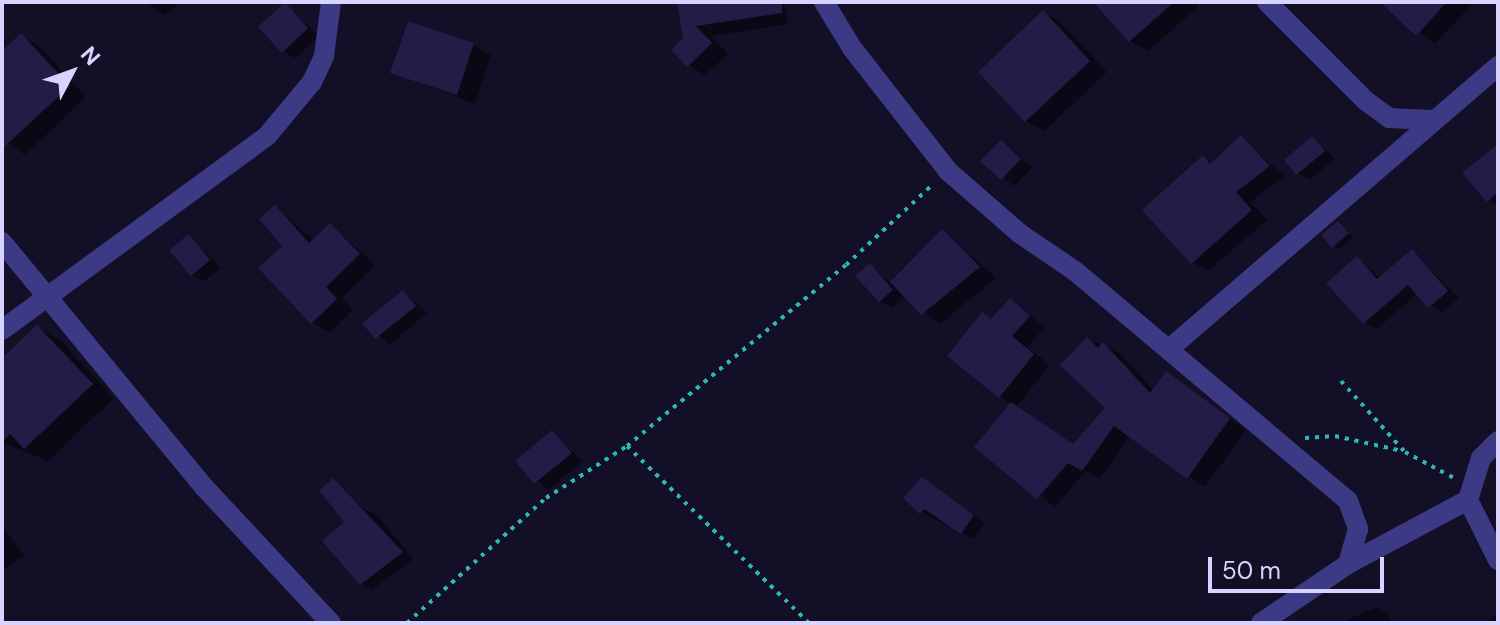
<!DOCTYPE html>
<style>
body{margin:0}
#map{position:relative;width:1500px;height:625px;overflow:hidden;background:#130f26;font-family:"DM Sans",sans-serif}
div>[style]{position:absolute}
.shadow>*{inset:0;background:#0007}
.building>*{inset:0;background:#241b47}
.path>*{height:4px;margin-top:-2px;transform-origin:0;background:repeating-linear-gradient(90deg,#2fb8b0 0 4px,transparent 0 10px)}
.minor>*{height:20px;margin:-10px;padding:0 10px;transform-origin:10px;border-radius:10px;background:#3d3a85}
span{translate:-50% -50%;white-space:nowrap;text-align:center;line-height:1.15;-webkit-text-stroke:8px #130f26;paint-order:stroke}
.frame{position:absolute;inset:0;border:4px solid #d9d4ff;pointer-events:none}
.north{position:absolute;left:32px;top:32px;width:80px;height:80px;-webkit-text-stroke:6px #130f26;paint-order:stroke;rotate:49deg;font-size:22px;font-weight:700;line-height:32px;text-align:center;color:#d9d4ff}
.north::after{content:'';display:block;margin:auto;width:28px;height:36px;background:#d9d4ff;clip-path:polygon(50% 0,100% 100%,50% 72%,0 100%)}
.scale{position:absolute;left:1208px;top:557px;width:176px;height:36px;box-sizing:border-box;border:4px solid #d9d4ff;border-top:0;padding-left:10px;font-size:24px;line-height:28px;white-space:nowrap;color:#d9d4ff;-webkit-text-stroke:6px #130f26;paint-order:stroke}
</style>
<div id="map">
<div class="shadow">
<div style="clip-path:polygon(145px 2px,179px 2px,180px 3px,164px 15px)"></div>
<div style="clip-path:polygon(679px 2px,784px 2px,788px 24px,711px 36px,728px 54px,705px 75px,688px 65px)"></div>
<div style="clip-path:polygon(1095px 2px,1195px 2px,1199px 6px,1148px 51px,1130px 41px)"></div>
<div style="clip-path:polygon(1383px 2px,1472px 2px,1473px 3px,1435px 44px)"></div>
<div style="clip-path:polygon(285px 4px,319px 36px,295px 58px,283px 51px)"></div>
<div style="clip-path:polygon(1044px 13px,1061px 23px,1107px 72px,1044px 131px,1026px 121px)"></div>
<div style="clip-path:polygon(21px 36px,39px 46px,86px 97px,25px 155px,2px 139px,2px 54px)"></div>
<div style="clip-path:polygon(473px 45px,491px 55px,475px 104px,393px 72px)"></div>
<div style="clip-path:polygon(1241px 138px,1285px 176px,1250px 202px,1267px 220px,1208px 271px,1192px 262px,1203px 158px,1213px 164px)"></div>
<div style="clip-path:polygon(1312px 138px,1335px 159px,1310px 180px,1298px 173px)"></div>
<div style="clip-path:polygon(1001px 142px,1032px 167px,1014px 186px,983px 161px)"></div>
<div style="clip-path:polygon(1498px 145px,1498px 206px,1488px 201px)"></div>
<div style="clip-path:polygon(275px 207px,314px 241px,330px 225px,376px 265px,342px 298px,353px 310px,330px 333px,313px 323px)"></div>
<div style="clip-path:polygon(1338px 223px,1353px 237px,1339px 249px,1333px 246px)"></div>
<div style="clip-path:polygon(943px 231px,996px 278px,940px 324px,906px 296px,892px 308px,880px 301px,858px 276px,870px 266px,892px 284px)"></div>
<div style="clip-path:polygon(189px 236px,221px 268px,204px 281px,192px 275px)"></div>
<div style="clip-path:polygon(1412px 252px,1459px 298px,1441px 313px,1418px 293px,1377px 329px,1365px 322px,1357px 258px,1381px 279px)"></div>
<div style="clip-path:polygon(403px 292px,427px 313px,389px 345px,365px 323px)"></div>
<div style="clip-path:polygon(1011px 301px,1045px 327px,1027px 347px,1050px 365px,1016px 407px,1075px 446px,1108px 408px,1087px 340px,1104px 345px,1121px 354px,1154px 391px,1167px 374px,1246px 430px,1205px 487px,1130px 436px,1100px 479px,1086px 471px,1055px 507px,977px 446px,1012px 404px,1000px 396px,993px 321px)"></div>
<div style="clip-path:polygon(37px 327px,60px 340px,114px 398px,48px 461px,2px 442px,2px 360px)"></div>
<div style="clip-path:polygon(552px 433px,583px 461px,548px 490px,518px 462px)"></div>
<div style="clip-path:polygon(923px 479px,985px 523px,974px 539px,921px 512px)"></div>
<div style="clip-path:polygon(333px 480px,363px 509px,376px 514px,413px 559px,372px 590px,361px 584px)"></div>
<div style="clip-path:polygon(2px 525px,24px 555px,2px 570px)"></div>
<div style="clip-path:polygon(1377px 607px,1389px 614px,1392px 623px,1339px 623px)"></div>
<div style="clip-path:polygon(1498px 614px,1498px 623px,1493px 623px,1490px 618px)"></div>
</div>
<div class="building">
<div style="clip-path:polygon(285px 2px,308px 28px,282px 53px,258px 27px)"></div>
<div style="clip-path:polygon(677px 2px,782px 2px,782px 13px,696px 26px,712px 43px,687px 67px,671px 50px,683px 38px)"></div>
<div style="clip-path:polygon(1093px 2px,1174px 2px,1129px 42px)"></div>
<div style="clip-path:polygon(1380px 2px,1447px 2px,1416px 36px)"></div>
<div style="clip-path:polygon(1043px 10px,1090px 61px,1025px 122px,978px 72px)"></div>
<div style="clip-path:polygon(408px 21px,474px 43px,457px 95px,390px 73px)"></div>
<div style="clip-path:polygon(21px 33px,70px 86px,2px 149px,2px 51px)"></div>
<div style="clip-path:polygon(1241px 135px,1270px 166px,1236px 192px,1252px 210px,1191px 264px,1142px 210px,1203px 155px,1210px 164px)"></div>
<div style="clip-path:polygon(1312px 136px,1325px 151px,1296px 175px,1284px 160px)"></div>
<div style="clip-path:polygon(1001px 140px,1021px 159px,1001px 180px,980px 161px)"></div>
<div style="clip-path:polygon(1498px 144px,1498px 192px,1487px 202px,1462px 173px)"></div>
<div style="clip-path:polygon(275px 205px,309px 243px,330px 223px,360px 254px,326px 287px,337px 299px,311px 324px,258px 268px,282px 246px,259px 219px)"></div>
<div style="clip-path:polygon(1338px 221px,1349px 233px,1332px 248px,1321px 235px)"></div>
<div style="clip-path:polygon(942px 229px,980px 267px,921px 315px,890px 282px)"></div>
<div style="clip-path:polygon(189px 234px,210px 260px,191px 276px,169px 250px)"></div>
<div style="clip-path:polygon(1412px 249px,1448px 291px,1428px 308px,1408px 285px,1363px 324px,1326px 283px,1357px 256px,1377px 279px)"></div>
<div style="clip-path:polygon(870px 263px,893px 290px,879px 302px,855px 276px)"></div>
<div style="clip-path:polygon(403px 290px,416px 306px,375px 339px,362px 323px)"></div>
<div style="clip-path:polygon(1010px 298px,1030px 316px,1012px 336px,1034px 354px,999px 398px,947px 356px,982px 312px,991px 319px)"></div>
<div style="clip-path:polygon(37px 325px,93px 384px,24px 449px,10px 434px,2px 442px,2px 358px)"></div>
<div style="clip-path:polygon(1087px 337px,1098px 348px,1103px 342px,1150px 393px,1166px 371px,1230px 418px,1187px 479px,1114px 426px,1082px 471px,1068px 463px,1037px 499px,974px 447px,1011px 402px,1073px 444px,1105px 408px,1060px 365px)"></div>
<div style="clip-path:polygon(552px 430px,572px 453px,534px 484px,515px 461px)"></div>
<div style="clip-path:polygon(922px 477px,974px 515px,961px 534px,924px 509px,920px 514px,903px 498px)"></div>
<div style="clip-path:polygon(333px 478px,403px 552px,360px 585px,322px 541px,344px 522px,319px 490px)"></div>
</div>
<div class="path">
<div style="left:1341px;top:381px;width:96px;rotate:48deg"></div>
<div style="left:1405px;top:452px;width:55px;rotate:28deg"></div>
<div style="left:1305px;top:438px;width:30px;rotate:-4deg"></div>
<div style="left:1335px;top:436px;width:69px;rotate:12.6deg"></div>
<div style="left:627px;top:446px;width:254px;rotate:44.2deg"></div>
<div style="left:407px;top:623px;width:187px;rotate:-42deg"></div>
<div style="left:546px;top:498px;width:96px;rotate:-32.7deg"></div>
<div style="left:627px;top:446px;width:284px;rotate:-39.6deg"></div>
<div style="left:846px;top:265px;width:117px;rotate:-42.9deg"></div>
</div>
<div class="minor">
<div style="left:824px;top:2px;width:54px;rotate:58.7deg"></div>
<div style="left:852px;top:48px;width:156px;rotate:52deg"></div>
<div style="left:948px;top:171px;width:94px;rotate:41.1deg"></div>
<div style="left:1019px;top:233px;width:68px;rotate:34.2deg"></div>
<div style="left:1075px;top:271px;width:357px;rotate:40.1deg"></div>
<div style="left:1348px;top:501px;width:30px;rotate:70deg"></div>
<div style="left:1358px;top:529px;width:36px;rotate:106deg"></div>
<div style="left:1348px;top:564px;width:105px;rotate:145.9deg"></div>
<div style="left:1267px;top:2px;width:140px;rotate:45deg"></div>
<div style="left:1366px;top:101px;width:29px;rotate:36deg"></div>
<div style="left:1389px;top:118px;width:43px;rotate:2.7deg"></div>
<div style="left:2px;top:242px;width:319px;rotate:50.5deg"></div>
<div style="left:205px;top:488px;width:185px;rotate:47deg"></div>
<div style="left:2px;top:330px;width:328px;rotate:-36.2deg"></div>
<div style="left:267px;top:136px;width:70px;rotate:-50.2deg"></div>
<div style="left:312px;top:82px;width:29px;rotate:-65deg"></div>
<div style="left:324px;top:56px;width:54px;rotate:-82.6deg"></div>
<div style="left:1169px;top:349px;width:434px;rotate:-40.7deg"></div>
<div style="left:1498px;top:441px;width:24px;rotate:135deg"></div>
<div style="left:1481px;top:458px;width:44px;rotate:107.2deg"></div>
<div style="left:1468px;top:500px;width:67px;rotate:63.4deg"></div>
<div style="left:1348px;top:564px;width:136px;rotate:-28.1deg"></div>
</div>
<div class="frame"></div>
<div class="north">N</div>
<div class="scale">50 m</div>
</div>
